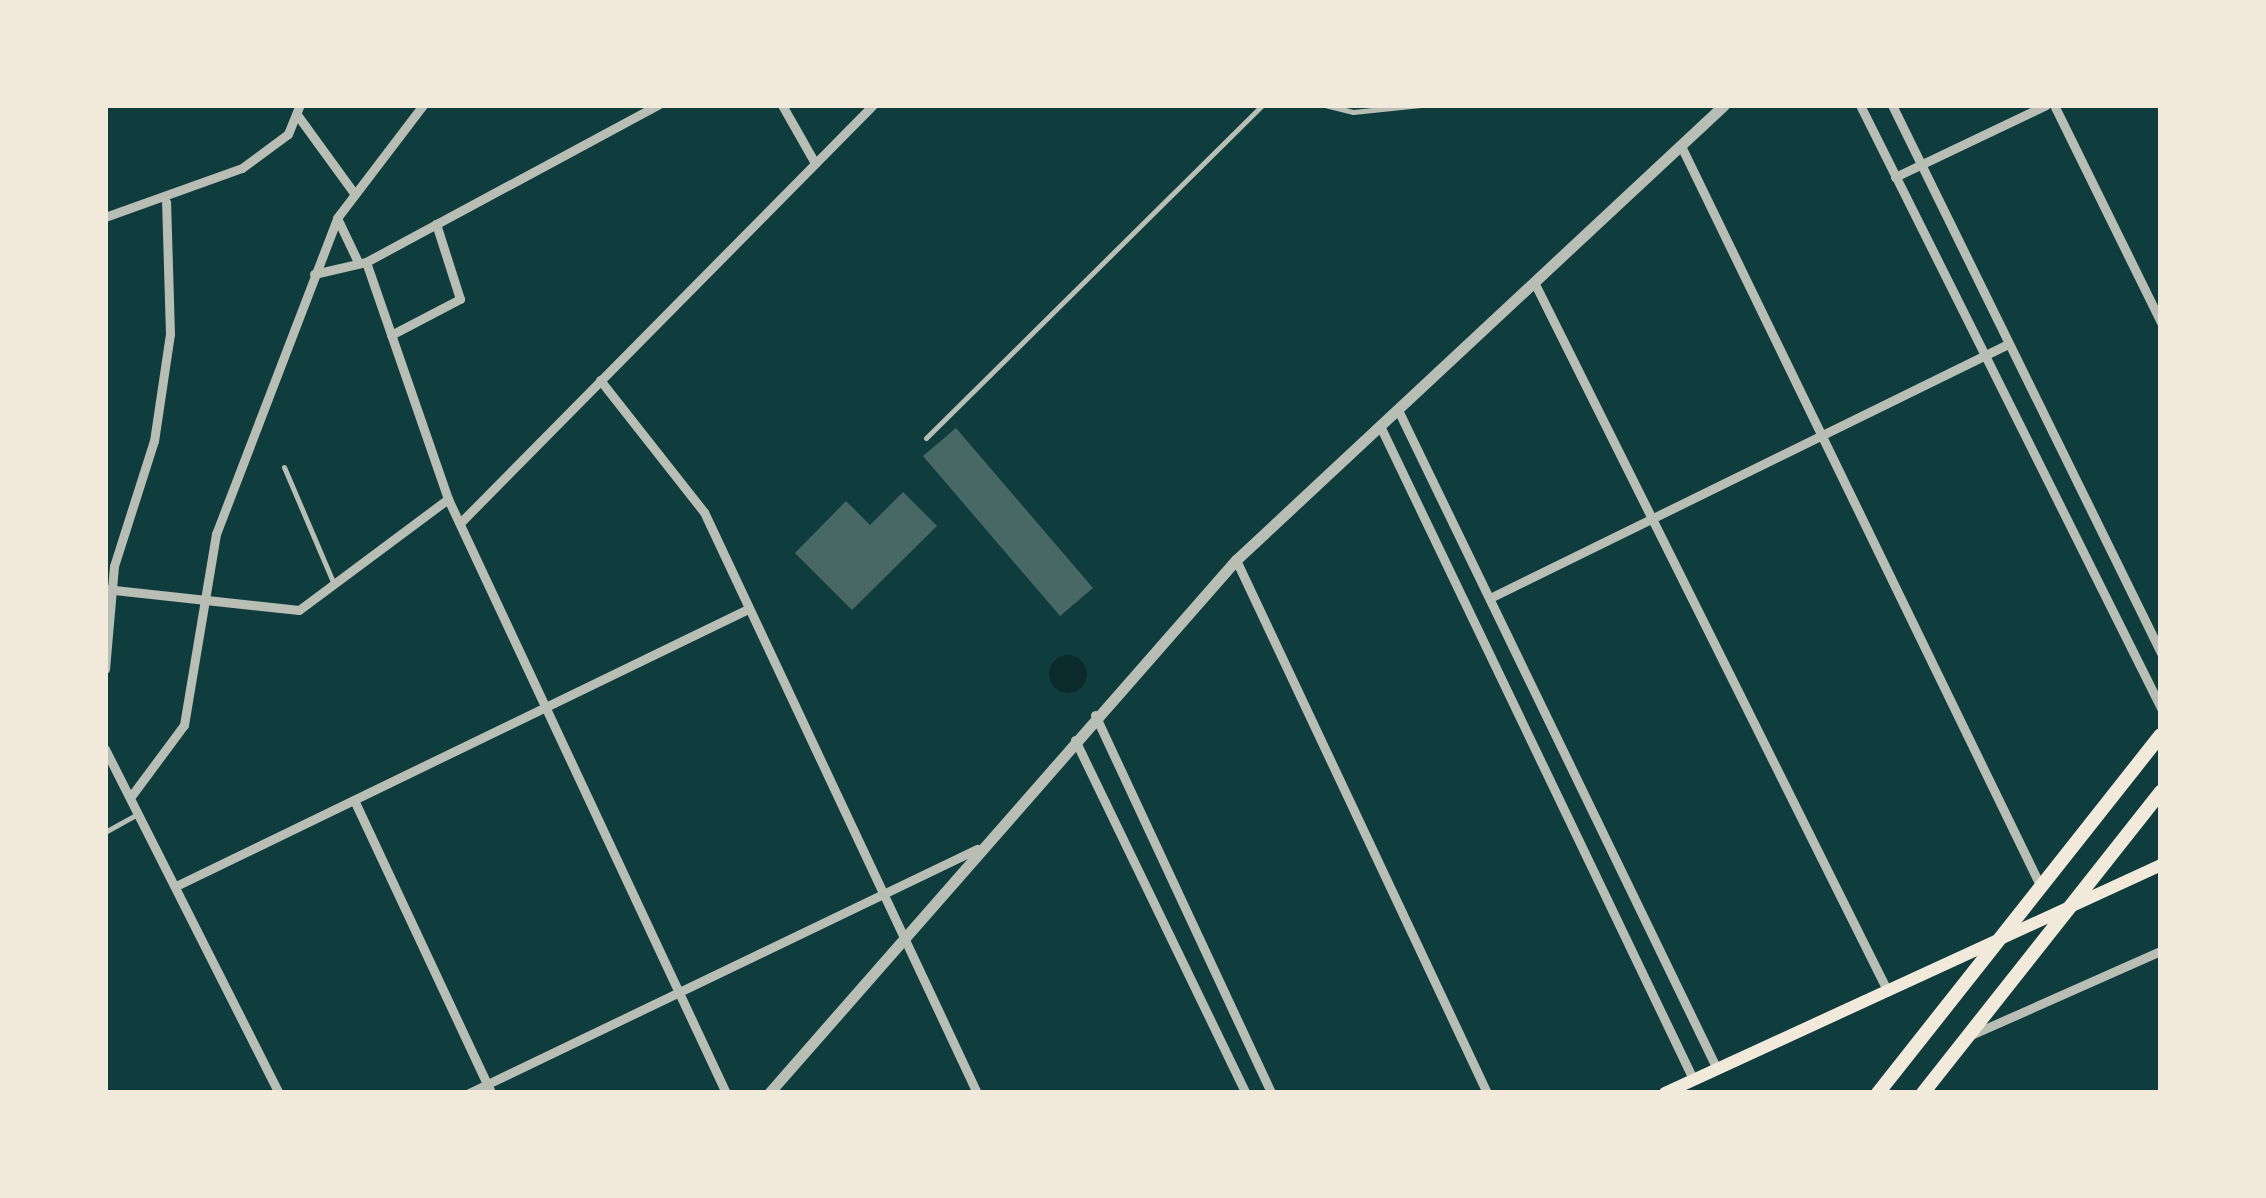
<!DOCTYPE html>
<style>
body{margin:0}
#map{position:relative;width:2266px;height:1198px;overflow:hidden;background:#0f3d3e;font-family:"Noto Sans",sans-serif}
div>[style]{position:absolute}
.water>*{inset:0;background:#0a2a2b}
.round{border-radius:50%}
.building>*{inset:0;background:#486865}
.path>*{height:4px;margin:-2px;padding:0 2px;transform-origin:2px;border-radius:2px;background:#f1e9da}
.service>*{height:5px;margin:-2.5px;padding:0 2.5px;transform-origin:2.5px;border-radius:2.5px;background:#b8beb3}
.minor>*{height:9px;margin:-4.5px;padding:0 4.5px;transform-origin:4.5px;border-radius:4.5px;background:#b8beb3}
.tertiary>*{height:11px;margin:-5.5px;padding:0 5.5px;transform-origin:5.5px;border-radius:5.5px;background:#b8beb3}
.secondary>*{height:12px;margin:-6px;padding:0 6px;transform-origin:6px;border-radius:6px;background:#f1e9da}
.primary>*{height:14px;margin:-7px;padding:0 7px;transform-origin:7px;border-radius:7px;background:#f1e9da}
span{translate:-50% -50%;white-space:nowrap;text-align:center;line-height:1.15;-webkit-text-stroke:8px #f1e9da;paint-order:stroke}
.frame{position:absolute;inset:0;border:108px solid #f1e9da;pointer-events:none}
</style>
<div id="map">
<div class="water">
<div class="round" style="left:1049px;top:655px;width:38px;height:38px"></div>
</div>
<div class="building">
<div style="clip-path:polygon(956px 428px,1093px 588px,1060px 616px,923px 456px)"></div>
<div style="clip-path:polygon(903px 492px,937px 526px,852px 610px,795px 553px,846px 501px,870px 525px)"></div>
</div>
<div class="path">
<div style="left:105px;top:363px;width:53px;rotate:90deg"></div>
</div>
<div class="service">
<div style="left:1325px;top:105px;width:29px;rotate:14deg"></div>
<div style="left:1353px;top:112px;width:68px;rotate:-5.9deg"></div>
<div style="left:926px;top:438px;width:474px;rotate:-44.7deg"></div>
<div style="left:284px;top:467px;width:127px;rotate:66.9deg"></div>
<div style="left:105px;top:832px;width:39px;rotate:-29deg"></div>
</div>
<div class="minor">
<div style="left:782px;top:105px;width:67px;rotate:60.4deg"></div>
<div style="left:1860px;top:105px;width:674px;rotate:63.47deg"></div>
<div style="left:1892px;top:105px;width:610px;rotate:63.85deg"></div>
<div style="left:2054px;top:105px;width:242px;rotate:63.8deg"></div>
<div style="left:298px;top:116px;width:95px;rotate:54deg"></div>
<div style="left:1681px;top:146px;width:822px;rotate:64.09deg"></div>
<div style="left:1895px;top:177px;width:167px;rotate:-25.5deg"></div>
<div style="left:105px;top:217px;width:145px;rotate:-19.7deg"></div>
<div style="left:242px;top:168px;width:57px;rotate:-36.5deg"></div>
<div style="left:288px;top:134px;width:31px;rotate:-68deg"></div>
<div style="left:337px;top:218px;width:49px;rotate:64.5deg"></div>
<div style="left:366px;top:262px;width:251px;rotate:70.9deg"></div>
<div style="left:448px;top:499px;width:656px;rotate:64.92deg"></div>
<div style="left:314px;top:274px;width:53px;rotate:-13deg"></div>
<div style="left:366px;top:262px;width:332px;rotate:-28.3deg"></div>
<div style="left:1536px;top:286px;width:787px;rotate:63.5deg"></div>
<div style="left:391px;top:335px;width:78px;rotate:-27.6deg"></div>
<div style="left:460px;top:299px;width:79px;rotate:-107.7deg"></div>
<div style="left:600px;top:380px;width:168px;rotate:51.8deg"></div>
<div style="left:704px;top:512px;width:642px;rotate:64.83deg"></div>
<div style="left:1398px;top:410px;width:732px;rotate:64.17deg"></div>
<div style="left:1381px;top:428px;width:722px;rotate:64.39deg"></div>
<div style="left:461px;top:522px;width:586px;rotate:-45.35deg"></div>
<div style="left:1236px;top:560px;width:589px;rotate:64.78deg"></div>
<div style="left:105px;top:589px;width:195px;rotate:6.2deg"></div>
<div style="left:299px;top:610px;width:186px;rotate:-36.7deg"></div>
<div style="left:1492px;top:597px;width:575px;rotate:-26.12deg"></div>
<div style="left:105px;top:669px;width:103px;rotate:-85deg"></div>
<div style="left:114px;top:566px;width:131px;rotate:-72.3deg"></div>
<div style="left:154px;top:441px;width:108px;rotate:-81.5deg"></div>
<div style="left:170px;top:334px;width:132px;rotate:-91.7deg"></div>
<div style="left:1095px;top:715px;width:417px;rotate:65deg"></div>
<div style="left:1075px;top:740px;width:392px;rotate:64.2deg"></div>
<div style="left:105px;top:749px;width:386px;rotate:63.2deg"></div>
<div style="left:132px;top:795px;width:87px;rotate:-53.4deg"></div>
<div style="left:184px;top:725px;width:194px;rotate:-80.5deg"></div>
<div style="left:216px;top:534px;width:338px;rotate:-69deg"></div>
<div style="left:337px;top:218px;width:142px;rotate:-52.7deg"></div>
<div style="left:354px;top:800px;width:323px;rotate:64.9deg"></div>
<div style="left:178px;top:885px;width:633px;rotate:-25.84deg"></div>
<div style="left:1971px;top:1035px;width:208px;rotate:-23.9deg"></div>
<div style="left:469px;top:1093px;width:564px;rotate:-25.66deg"></div>
</div>
<div class="tertiary">
<div style="left:769px;top:1093px;width:709px;rotate:-48.78deg"></div>
<div style="left:1236px;top:560px;width:667px;rotate:-43deg"></div>
</div>
<div class="secondary">
<div style="left:1665px;top:1093px;width:546px;rotate:-24.69deg"></div>
</div>
<div class="primary">
<div style="left:1878px;top:1093px;width:456px;rotate:-51.7deg"></div>
<div style="left:1923px;top:1093px;width:384px;rotate:-51.7deg"></div>
</div>
<div class="frame"></div>
</div>
